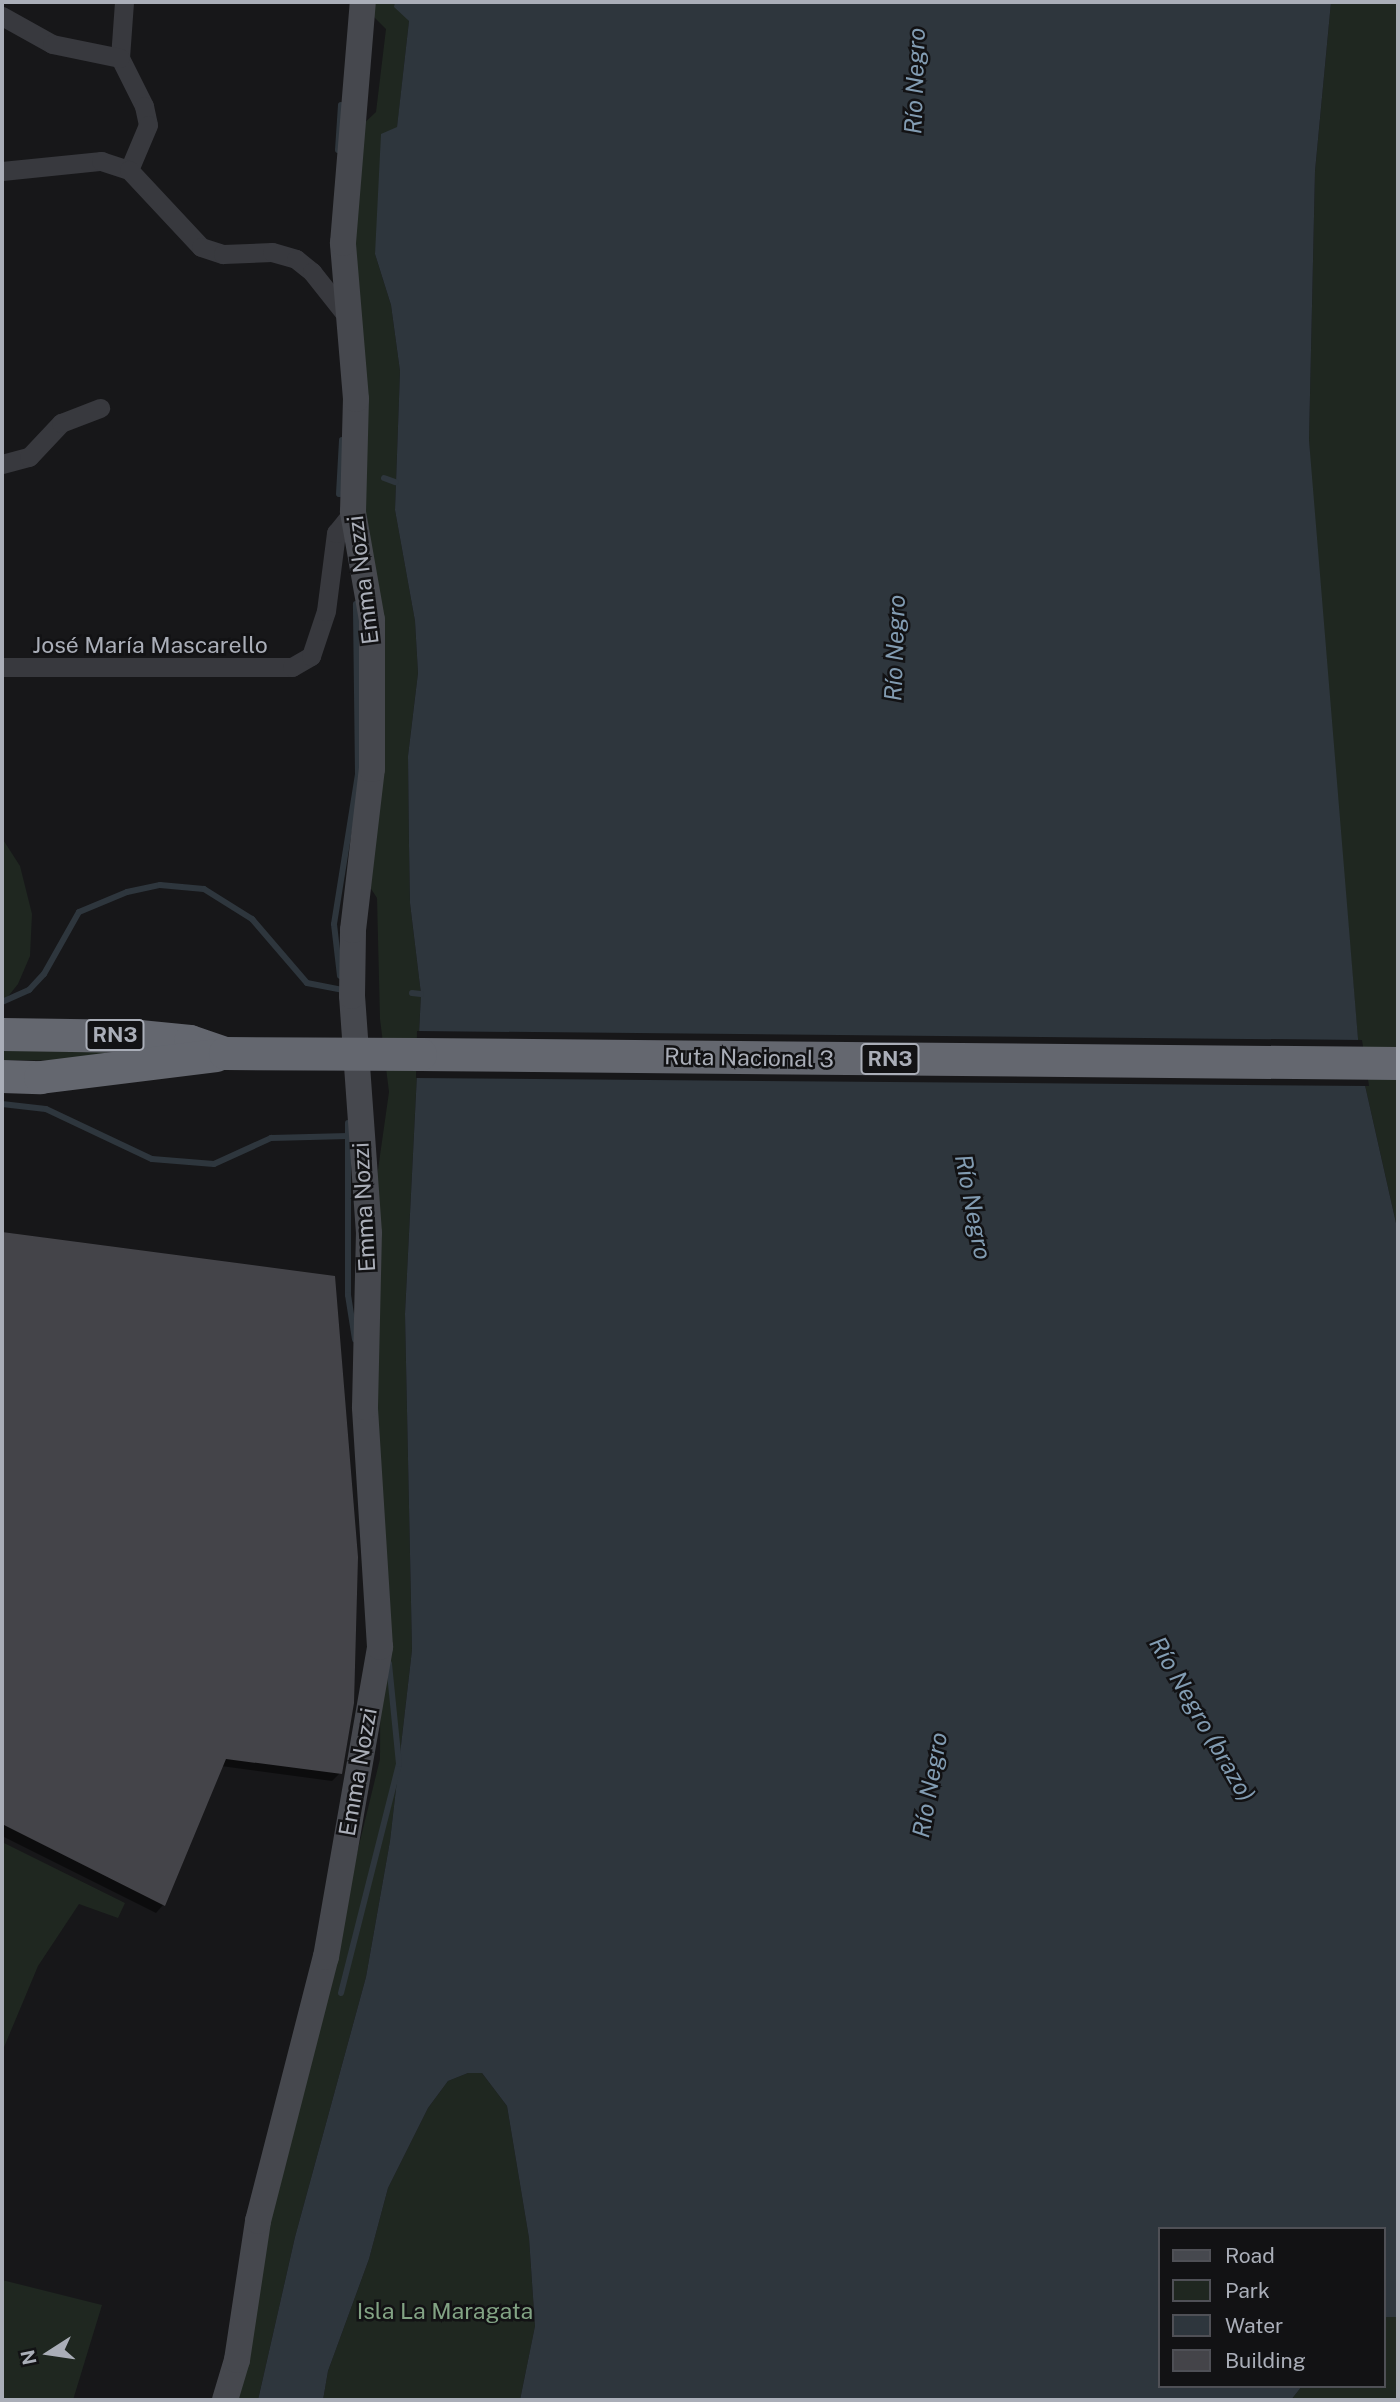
<!DOCTYPE html>
<meta charset="utf-8">
<style>
body{margin:0}
#map{position:relative;width:1400px;height:2402px;overflow:hidden;background:#171719;font-family:"Public Sans",sans-serif}
div>[style]{position:absolute}
.green>*{inset:0;background:#1f2720}
.water>*{inset:0;background:#2e363d}
.pier>*{inset:0;background:#171719}
.shadow>*{inset:0;background:#0007}
.stream>*{height:6px;margin:-3px;padding:0 3px;transform-origin:3px;border-radius:3px;background:#2e363d}
.building>*{inset:0;background:#444449}
.street>*{height:19px;margin:-9.5px;padding:0 9.5px;transform-origin:9.5px;border-radius:9.5px;background:#38393e}
.secondary>*{height:26px;margin:-13px;padding:0 13px;transform-origin:13px;border-radius:13px;background:#46484e}
.highway>*{height:33px;margin:-16.5px;padding:0 16.5px;transform-origin:16.5px;border-radius:16.5px;background:#64676f}
.highway-bridge>*{height:33px;margin:-16.5px;padding:0 16.5px;transform-origin:16.5px;border-radius:16.5px;background:#64676f}
span{translate:-50% -50%;white-space:nowrap;text-align:center;line-height:1.15;-webkit-text-stroke:5px #121214;paint-order:stroke}
.shield-label span{padding:2px 5px;background:#121214;border:2px solid;border-radius:5px;-webkit-text-stroke-width:0}
.shield-label{font-size:21px;color:#aaaeb8;font-weight:700}
.street-label{font-size:23px;color:#aaaeb8}
.park-label{font-size:23px;color:#82a384}
.water-label{font-size:24px;color:#829cb2;font-style:italic}
.frame{position:absolute;inset:0;border:4px solid #aaaeb8;pointer-events:none}
.legend{position:absolute;left:1158px;top:2227px;width:228px;height:161px;box-sizing:border-box;background:#121214;border:2px solid #4f5056;margin:0;padding:9px 12px;list-style:none;font-size:21px;color:#aaaeb8}
.legend li{display:flex;align-items:center;gap:14px;height:35px}
.legend b{width:35px;border:2px solid #4f5056}
.north{position:absolute;left:14px;top:2318px;width:70px;height:70px;-webkit-text-stroke:5px #121214;paint-order:stroke;rotate:258deg;font-size:19px;font-weight:700;line-height:28px;text-align:center;color:#aaaeb8}
.north::after{content:'';display:block;margin:auto;width:24px;height:32px;background:#aaaeb8;clip-path:polygon(50% 0,100% 100%,50% 72%,0 100%)}
</style>
<div id="map">
<div class="green">
<div style="clip-path:polygon(374px 2px,395px 2px,409px 21px,397px 128px,375px 254px,391px 305px,400px 371px,395px 510px,415px 621px,418px 673px,408px 756px,409px 845px,410px 903px,421px 994px,405px 1314px,412px 1650px,390px 1841px,366px 1977px,295px 2237px,258px 2400px,234px 2400px,265px 2230px,380px 1759px,381px 1527px,369px 1233px,389px 1092px,380px 1019px,377px 898px,364px 878px,361px 501px,352px 242px,359px 128px,376px 112px,386px 29px,372px 15px)"></div>
<div style="clip-path:polygon(1331px 2px,1398px 2px,1398px 1232px,1360px 1063px,1312px 507px,1309px 440px,1315px 171px)"></div>
<div style="clip-path:polygon(2px 838px,20px 866px,32px 914px,30px 956px,18px 984px,2px 1004px)"></div>
<div style="clip-path:polygon(2px 1045px,106px 1046px,106px 1061px,2px 1060px)"></div>
<div style="clip-path:polygon(2px 1842px,125px 1903px,118px 1918px,79px 1904px,38px 1966px,2px 2052px)"></div>
<div style="clip-path:polygon(468px 2073px,482px 2073px,507px 2106px,529px 2238px,535px 2326px,520px 2400px,323px 2400px,328px 2371px,369px 2259px,388px 2188px,428px 2108px,448px 2081px)"></div>
<div style="clip-path:polygon(2px 2280px,102px 2305px,73px 2400px,2px 2400px)"></div>
<div style="clip-path:polygon(1384px 2317px,1398px 2317px,1398px 2400px,1291px 2400px,1302px 2386px,1384px 2386px)"></div>
</div>
<div class="water">
<div style="clip-path:polygon(395px 2px,1331px 2px,1315px 171px,1309px 440px,1360px 1063px,1398px 1232px,1398px 2317px,1384px 2317px,1384px 2229px,1160px 2229px,1160px 2386px,1302px 2386px,1291px 2400px,520px 2400px,535px 2326px,529px 2238px,507px 2106px,482px 2073px,468px 2073px,448px 2081px,428px 2108px,388px 2188px,369px 2259px,328px 2371px,323px 2400px,258px 2400px,295px 2237px,366px 1977px,390px 1841px,412px 1650px,405px 1314px,421px 994px,410px 903px,409px 845px,408px 756px,418px 673px,415px 621px,395px 510px,400px 371px,391px 305px,375px 254px,381px 134px,397px 127px,409px 21px,394px 7px)"></div>
</div>
<div class="pier">
<div style="clip-path:polygon(417px 1031px,1362px 1040px,1369px 1086px,416px 1078px)"></div>
</div>
<div class="shadow">
<div style="clip-path:polygon(2px 1234px,334px 1277px,340px 1773px,332px 1781px,221px 1766px,163px 1905px,156px 1913px,2px 1836px)"></div>
</div>
<div class="stream">
<div style="left:338px;top:150px;width:45px;rotate:-86.2deg"></div>
<div style="left:384px;top:478px;width:12px;rotate:20deg"></div>
<div style="left:339px;top:494px;width:54px;rotate:-86.8deg"></div>
<div style="left:340px;top:976px;width:52px;rotate:-96.6deg"></div>
<div style="left:334px;top:924px;width:152px;rotate:-80.9deg"></div>
<div style="left:358px;top:774px;width:170px;rotate:-90.7deg"></div>
<div style="left:412px;top:993px;width:9px;rotate:6deg"></div>
<div style="left:2px;top:1002px;width:30px;rotate:-24deg"></div>
<div style="left:29px;top:990px;width:22px;rotate:-47deg"></div>
<div style="left:44px;top:974px;width:71px;rotate:-60.6deg"></div>
<div style="left:79px;top:912px;width:52px;rotate:-22.6deg"></div>
<div style="left:127px;top:892px;width:34px;rotate:-12deg"></div>
<div style="left:160px;top:885px;width:44px;rotate:5.2deg"></div>
<div style="left:204px;top:889px;width:57px;rotate:32deg"></div>
<div style="left:252px;top:919px;width:84px;rotate:49.3deg"></div>
<div style="left:307px;top:983px;width:36px;rotate:11deg"></div>
<div style="left:2px;top:1104px;width:44px;rotate:6.5deg"></div>
<div style="left:46px;top:1109px;width:117px;rotate:25.3deg"></div>
<div style="left:152px;top:1159px;width:62px;rotate:4.6deg"></div>
<div style="left:214px;top:1164px;width:63px;rotate:-24.5deg"></div>
<div style="left:271px;top:1138px;width:77px;rotate:-1.5deg"></div>
<div style="left:348px;top:1123px;width:172px;rotate:90deg"></div>
<div style="left:348px;top:1295px;width:45px;rotate:81deg"></div>
<div style="left:341px;top:1993px;width:236px;rotate:-75.8deg"></div>
<div style="left:399px;top:1764px;width:101px;rotate:-95.7deg"></div>
</div>
<div class="building">
<div style="clip-path:polygon(2px 1232px,335px 1276px,358px 1557px,354px 1703px,342px 1774px,226px 1759px,165px 1906px,2px 1824px)"></div>
</div>
<div class="street">
<div style="left:124px;top:2px;width:56px;rotate:94.1deg"></div>
<div style="left:120px;top:58px;width:54px;rotate:63.4deg"></div>
<div style="left:144px;top:106px;width:19px;rotate:78deg"></div>
<div style="left:148px;top:125px;width:49px;rotate:112.9deg"></div>
<div style="left:2px;top:16px;width:57px;rotate:29.2deg"></div>
<div style="left:52px;top:44px;width:69px;rotate:11.6deg"></div>
<div style="left:2px;top:171px;width:100px;rotate:-5.8deg"></div>
<div style="left:101px;top:161px;width:29px;rotate:18deg"></div>
<div style="left:129px;top:170px;width:105px;rotate:46.9deg"></div>
<div style="left:201px;top:247px;width:23px;rotate:18deg"></div>
<div style="left:223px;top:254px;width:49px;rotate:-2.3deg"></div>
<div style="left:272px;top:252px;width:25px;rotate:16deg"></div>
<div style="left:296px;top:259px;width:21px;rotate:39deg"></div>
<div style="left:312px;top:272px;width:61px;rotate:51.6deg"></div>
<div style="left:2px;top:464px;width:28px;rotate:-15deg"></div>
<div style="left:29px;top:457px;width:47px;rotate:-46.7deg"></div>
<div style="left:61px;top:423px;width:42px;rotate:-21deg"></div>
<div style="left:2px;top:667px;width:290px"></div>
<div style="left:292px;top:667px;width:22px;rotate:-30deg"></div>
<div style="left:311px;top:656px;width:47px;rotate:-71.6deg"></div>
<div style="left:326px;top:611px;width:79px;rotate:-82.7deg"></div>
<div style="left:336px;top:533px;width:27px;rotate:-51deg"></div>
</div>
<div class="secondary">
<div style="left:225px;top:2400px;width:42px;rotate:-73.3deg"></div>
<div style="left:237px;top:2360px;width:141px;rotate:-81.4deg"></div>
<div style="left:258px;top:2221px;width:273px;rotate:-75.6deg"></div>
<div style="left:326px;top:1957px;width:315px;rotate:-80.1deg"></div>
<div style="left:380px;top:1647px;width:240px;rotate:-93.6deg"></div>
<div style="left:365px;top:1407px;width:174px;rotate:-88.7deg"></div>
<div style="left:369px;top:1233px;width:238px;rotate:-94.1deg"></div>
<div style="left:352px;top:996px;width:66px;rotate:-89.1deg"></div>
<div style="left:353px;top:930px;width:162px;rotate:-83.3deg"></div>
<div style="left:372px;top:769px;width:149px;rotate:-90deg"></div>
<div style="left:372px;top:620px;width:110px;rotate:-100deg"></div>
<div style="left:353px;top:512px;width:113px;rotate:-88.5deg"></div>
<div style="left:356px;top:399px;width:157px;rotate:-94.8deg"></div>
<div style="left:343px;top:243px;width:242px;rotate:-85.3deg"></div>
</div>
<div class="highway">
<div style="left:2px;top:1034px;width:137px;rotate:0.8deg"></div>
<div style="left:139px;top:1036px;width:51px;rotate:5.6deg"></div>
<div style="left:190px;top:1041px;width:37px;rotate:19deg"></div>
<div style="left:420px;top:1054px;width:978px;rotate:0.53deg"></div>
<div style="left:2px;top:1076px;width:38px;rotate:2deg"></div>
<div style="left:40px;top:1077px;width:177px;rotate:-7.1deg"></div>
</div>
<div class="highway-bridge">
<div style="left:225px;top:1053px;width:195px;rotate:0.3deg"></div>
</div>
<div class="shield-label">
<span style="left:115px;top:1035px">RN3</span>
<span style="left:890px;top:1059px">RN3</span>
</div>
<div class="street-label">
<span style="left:363px;top:580px;rotate:-97deg">Emma Nozzi</span>
<span style="left:150px;top:645px">José María Mascarello</span>
<span style="left:749px;top:1058px;rotate:1deg">Ruta Nacional 3</span>
<span style="left:364px;top:1207px;rotate:-93deg">Emma Nozzi</span>
<span style="left:358px;top:1772px;rotate:-80deg">Emma Nozzi</span>
</div>
<div class="park-label">
<span style="left:445px;top:2311px">Isla La Maragata</span>
</div>
<div class="water-label">
<span style="left:915px;top:81px;rotate:-88deg">Río Negro</span>
<span style="left:895px;top:648px;rotate:-88deg">Río Negro</span>
<span style="left:973px;top:1207px;rotate:79deg">Río Negro</span>
<span style="left:1202px;top:1719px;rotate:60deg">Río Negro (brazo)</span>
<span style="left:930px;top:1785px;rotate:-80deg">Río Negro</span>
</div>
<div class="frame"></div>
<ul class="legend">
<li><b style="height:9px;background:#46484e"></b>Road</li>
<li><b style="height:19px;background:#1f2720"></b>Park</li>
<li><b style="height:19px;background:#2e363d"></b>Water</li>
<li><b style="height:19px;background:#444449"></b>Building</li>
</ul>
<div class="north">N</div>
</div>
